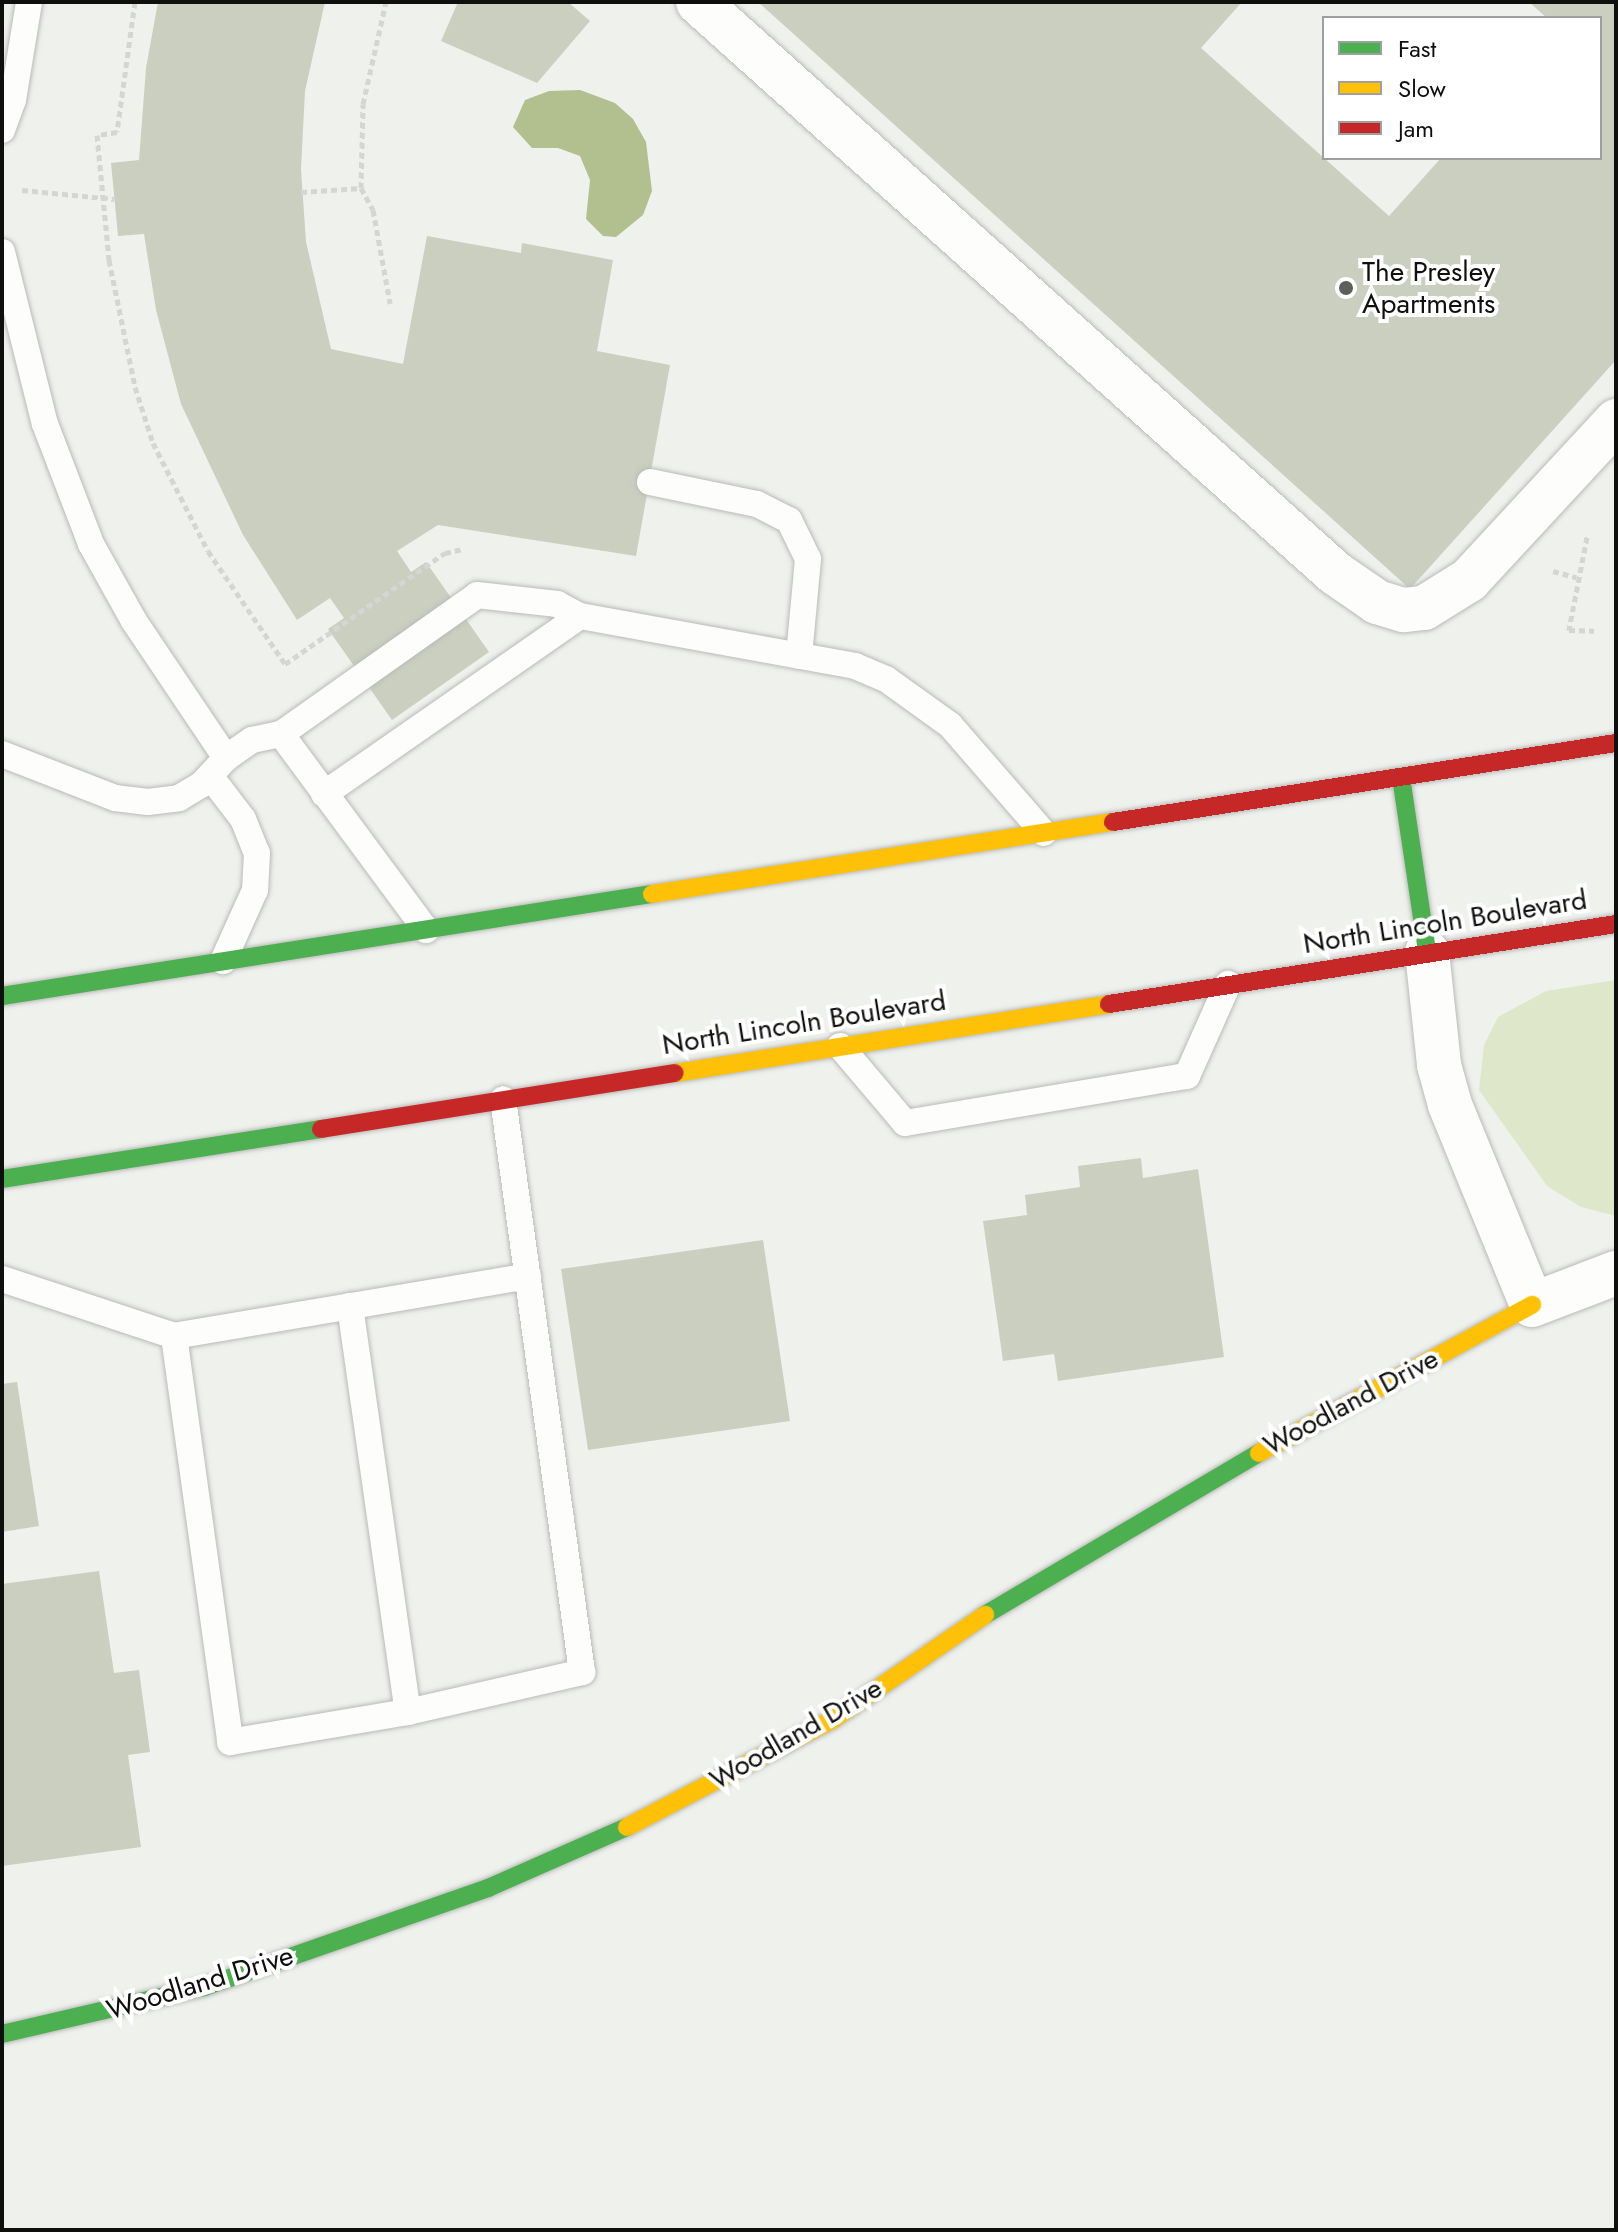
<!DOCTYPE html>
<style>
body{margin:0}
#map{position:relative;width:1618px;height:2232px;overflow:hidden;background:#eff1ed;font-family:Jost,sans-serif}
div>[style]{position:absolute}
.green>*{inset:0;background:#dee7c9}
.water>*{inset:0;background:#b2bf8e}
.building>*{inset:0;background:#cbcfc0}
.path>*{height:5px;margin-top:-2.5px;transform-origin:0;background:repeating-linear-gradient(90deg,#d5d5d4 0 6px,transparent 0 10px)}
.roads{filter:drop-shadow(0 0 2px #babbb9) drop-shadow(0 0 2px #babbb9)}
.lane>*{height:26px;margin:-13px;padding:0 13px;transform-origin:13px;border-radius:13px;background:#fdfdfc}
.street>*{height:44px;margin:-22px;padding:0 22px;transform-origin:22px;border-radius:22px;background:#fdfdfc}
.fast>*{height:18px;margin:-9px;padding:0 9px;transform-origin:9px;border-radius:9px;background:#4caf50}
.slow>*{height:18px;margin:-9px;padding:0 9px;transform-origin:9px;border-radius:9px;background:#ffc107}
.jam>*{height:18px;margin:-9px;padding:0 9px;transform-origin:9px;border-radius:9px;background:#c62828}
.dots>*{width:22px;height:22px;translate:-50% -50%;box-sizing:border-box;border:4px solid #fff;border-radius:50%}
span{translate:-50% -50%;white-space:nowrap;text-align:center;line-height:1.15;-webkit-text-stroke:8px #fff;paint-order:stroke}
.poi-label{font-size:28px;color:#0f100e}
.left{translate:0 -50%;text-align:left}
.street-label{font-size:28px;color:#0f100e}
.frame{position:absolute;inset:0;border:4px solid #0f100e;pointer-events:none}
.legend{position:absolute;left:1322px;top:16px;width:280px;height:144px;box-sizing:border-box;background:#fff;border:2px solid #9f9f9f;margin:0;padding:10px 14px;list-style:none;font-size:24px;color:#0f100e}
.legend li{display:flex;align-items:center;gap:16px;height:40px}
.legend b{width:40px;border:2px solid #9f9f9f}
</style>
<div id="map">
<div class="green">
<div style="clip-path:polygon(1616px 980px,1616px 1216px,1581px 1207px,1547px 1186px,1479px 1090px,1484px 1045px,1498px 1017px,1546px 991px)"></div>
</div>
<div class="water">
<div style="clip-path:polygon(580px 90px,615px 103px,633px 119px,646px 142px,652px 191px,643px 215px,616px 237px,603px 236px,586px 219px,590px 180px,580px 156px,558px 148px,532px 148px,513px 127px,525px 100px,549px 91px)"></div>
</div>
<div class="building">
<div style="clip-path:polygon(158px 2px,325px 2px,305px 91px,301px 169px,306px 242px,331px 349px,403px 364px,427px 236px,521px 253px,522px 243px,613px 260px,597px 351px,670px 365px,636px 556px,438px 525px,397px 551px,411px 572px,426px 562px,489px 652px,392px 720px,328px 629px,344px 618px,330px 598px,297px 620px,243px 535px,181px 404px,156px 310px,144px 234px,118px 236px,111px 163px,139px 160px,146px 68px)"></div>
<div style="clip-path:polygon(458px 2px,568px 2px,590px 21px,537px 83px,441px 41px)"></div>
<div style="clip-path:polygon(758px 2px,1242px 2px,1201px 48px,1389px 216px,1441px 158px,1600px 158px,1600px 18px,1547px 18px,1529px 2px,1616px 2px,1616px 360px,1410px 589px)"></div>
<div style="clip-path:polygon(1141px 1158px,1143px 1178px,1198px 1169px,1224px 1357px,1058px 1381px,1054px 1354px,1003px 1361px,983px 1221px,1027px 1215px,1025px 1195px,1080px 1187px,1078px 1166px)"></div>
<div style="clip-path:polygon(763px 1240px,790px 1421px,588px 1450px,561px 1269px)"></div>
<div style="clip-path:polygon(17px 1382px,39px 1526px,2px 1532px,2px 1384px)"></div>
<div style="clip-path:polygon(99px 1571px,114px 1673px,139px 1670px,150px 1752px,128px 1755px,141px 1847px,2px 1866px,2px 1584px)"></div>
</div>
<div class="path">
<div style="left:135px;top:2px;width:131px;rotate:97.9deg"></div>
<div style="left:117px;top:132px;width:20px;rotate:171deg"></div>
<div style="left:97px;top:135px;width:126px;rotate:84.5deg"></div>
<div style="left:109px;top:260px;width:130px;rotate:78.4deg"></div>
<div style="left:135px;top:387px;width:59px;rotate:72.2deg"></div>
<div style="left:153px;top:443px;width:121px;rotate:63deg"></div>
<div style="left:208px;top:551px;width:137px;rotate:55.7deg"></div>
<div style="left:285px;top:664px;width:195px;rotate:-34.8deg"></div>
<div style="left:445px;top:553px;width:18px;rotate:-13deg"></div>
<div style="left:361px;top:188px;width:25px;rotate:61deg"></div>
<div style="left:373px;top:210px;width:95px;rotate:79.6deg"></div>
<div style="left:22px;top:190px;width:93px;rotate:5.5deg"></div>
<div style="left:301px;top:192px;width:60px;rotate:-3.8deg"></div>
<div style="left:361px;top:188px;width:84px;rotate:-88.6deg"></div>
<div style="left:363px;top:104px;width:105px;rotate:-77.3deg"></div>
<div style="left:1587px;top:537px;width:95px;rotate:101deg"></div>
<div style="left:1569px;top:630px;width:25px;rotate:2deg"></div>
<div style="left:1553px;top:571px;width:24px;rotate:15deg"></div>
</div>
<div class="roads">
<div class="lane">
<div style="left:2px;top:130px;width:32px;rotate:-70deg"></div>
<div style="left:13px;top:100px;width:99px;rotate:-80.7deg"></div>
<div style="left:2px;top:252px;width:177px;rotate:76deg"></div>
<div style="left:45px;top:424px;width:129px;rotate:69deg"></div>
<div style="left:91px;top:544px;width:88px;rotate:60.8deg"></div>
<div style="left:134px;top:621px;width:165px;rotate:56.1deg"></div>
<div style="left:650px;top:482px;width:109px;rotate:11.6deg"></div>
<div style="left:757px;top:504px;width:36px;rotate:27deg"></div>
<div style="left:789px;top:520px;width:43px;rotate:64deg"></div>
<div style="left:808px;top:559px;width:97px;rotate:95.3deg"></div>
<div style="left:281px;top:734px;width:244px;rotate:53.5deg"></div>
<div style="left:2px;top:754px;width:121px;rotate:21.3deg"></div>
<div style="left:115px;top:798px;width:33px;rotate:7deg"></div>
<div style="left:148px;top:802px;width:31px;rotate:-7deg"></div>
<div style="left:179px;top:798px;width:26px;rotate:-31deg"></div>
<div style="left:201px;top:785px;width:37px;rotate:-47deg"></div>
<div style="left:226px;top:758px;width:32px;rotate:-35deg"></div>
<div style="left:252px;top:740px;width:30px;rotate:-12deg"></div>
<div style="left:281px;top:734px;width:240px;rotate:-35.3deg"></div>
<div style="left:477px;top:595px;width:81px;rotate:6.4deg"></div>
<div style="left:557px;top:604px;width:26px;rotate:28deg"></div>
<div style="left:210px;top:776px;width:54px;rotate:52.5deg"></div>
<div style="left:243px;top:819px;width:37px;rotate:68deg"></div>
<div style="left:257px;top:853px;width:37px;rotate:93deg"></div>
<div style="left:255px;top:890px;width:78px;rotate:114.3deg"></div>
<div style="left:324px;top:794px;width:312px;rotate:-34.8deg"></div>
<div style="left:580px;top:616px;width:280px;rotate:10.3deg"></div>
<div style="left:855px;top:666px;width:34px;rotate:23deg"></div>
<div style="left:886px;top:679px;width:79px;rotate:35.7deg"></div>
<div style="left:950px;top:725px;width:143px;rotate:49deg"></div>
<div style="left:840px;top:1046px;width:101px;rotate:49.8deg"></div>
<div style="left:905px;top:1123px;width:286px;rotate:-9.5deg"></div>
<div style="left:1187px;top:1076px;width:101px;rotate:-66deg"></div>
<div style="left:2px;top:1279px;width:181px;rotate:18.3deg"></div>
<div style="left:174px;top:1336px;width:410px;rotate:82.1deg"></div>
<div style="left:230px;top:1742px;width:181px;rotate:-9.6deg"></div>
<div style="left:408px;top:1712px;width:179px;rotate:-12.9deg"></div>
<div style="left:582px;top:1672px;width:578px;rotate:-97.85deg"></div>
<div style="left:350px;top:1306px;width:410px;rotate:81.9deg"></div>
<div style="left:174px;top:1336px;width:359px;rotate:-9.6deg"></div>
</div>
<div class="street">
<div style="left:698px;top:2px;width:855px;rotate:41.87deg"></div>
<div style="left:1335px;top:573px;width:51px;rotate:34.6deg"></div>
<div style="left:1377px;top:602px;width:28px;rotate:17deg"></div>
<div style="left:1404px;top:610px;width:20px;rotate:-6deg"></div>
<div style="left:1424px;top:608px;width:53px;rotate:-31.9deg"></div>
<div style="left:1469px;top:580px;width:217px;rotate:-47.2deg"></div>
<div style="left:1427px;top:952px;width:114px;rotate:83.9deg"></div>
<div style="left:1439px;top:1065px;width:41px;rotate:74.6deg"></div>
<div style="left:1450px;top:1105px;width:216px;rotate:67.7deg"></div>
<div style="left:1532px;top:1305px;width:90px;rotate:-20.9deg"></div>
</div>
<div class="fast">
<div style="left:1401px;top:777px;width:177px;rotate:81.5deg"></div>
<div style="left:2px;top:996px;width:658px;rotate:-8.92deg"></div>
<div style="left:2px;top:1179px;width:323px;rotate:-8.9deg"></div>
<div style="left:985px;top:1615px;width:318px;rotate:-30.6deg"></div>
<div style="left:2px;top:2034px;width:207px;rotate:-13.1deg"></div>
<div style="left:204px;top:1987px;width:301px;rotate:-19.2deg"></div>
<div style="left:488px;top:1888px;width:152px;rotate:-23.7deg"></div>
</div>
<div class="slow">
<div style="left:652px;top:894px;width:467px;rotate:-8.9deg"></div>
<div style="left:675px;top:1073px;width:439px;rotate:-9deg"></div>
<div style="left:1259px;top:1453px;width:311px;rotate:-28.5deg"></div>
<div style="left:627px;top:1827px;width:231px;rotate:-27.6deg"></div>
<div style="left:832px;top:1720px;width:186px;rotate:-34.5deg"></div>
</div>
<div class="jam">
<div style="left:1113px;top:822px;width:509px;rotate:-8.93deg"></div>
<div style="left:1109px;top:1004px;width:513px;rotate:-8.97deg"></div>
<div style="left:321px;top:1129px;width:358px;rotate:-9deg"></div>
</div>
</div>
<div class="dots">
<div style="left:1346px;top:288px;background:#5d5f5c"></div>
</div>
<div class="poi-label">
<span class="left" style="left:1362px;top:288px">The Presley<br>Apartments</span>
</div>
<div class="street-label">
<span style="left:1445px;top:922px;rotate:-9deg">North Lincoln Boulevard</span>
<span style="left:804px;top:1023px;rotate:-9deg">North Lincoln Boulevard</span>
<span style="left:1351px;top:1402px;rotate:-28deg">Woodland Drive</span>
<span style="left:796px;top:1734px;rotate:-30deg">Woodland Drive</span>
<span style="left:200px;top:1983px;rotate:-17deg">Woodland Drive</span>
</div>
<div class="frame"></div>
<ul class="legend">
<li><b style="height:10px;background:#4caf50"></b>Fast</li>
<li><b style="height:10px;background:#ffc107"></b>Slow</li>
<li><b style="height:10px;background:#c62828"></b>Jam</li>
</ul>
</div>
